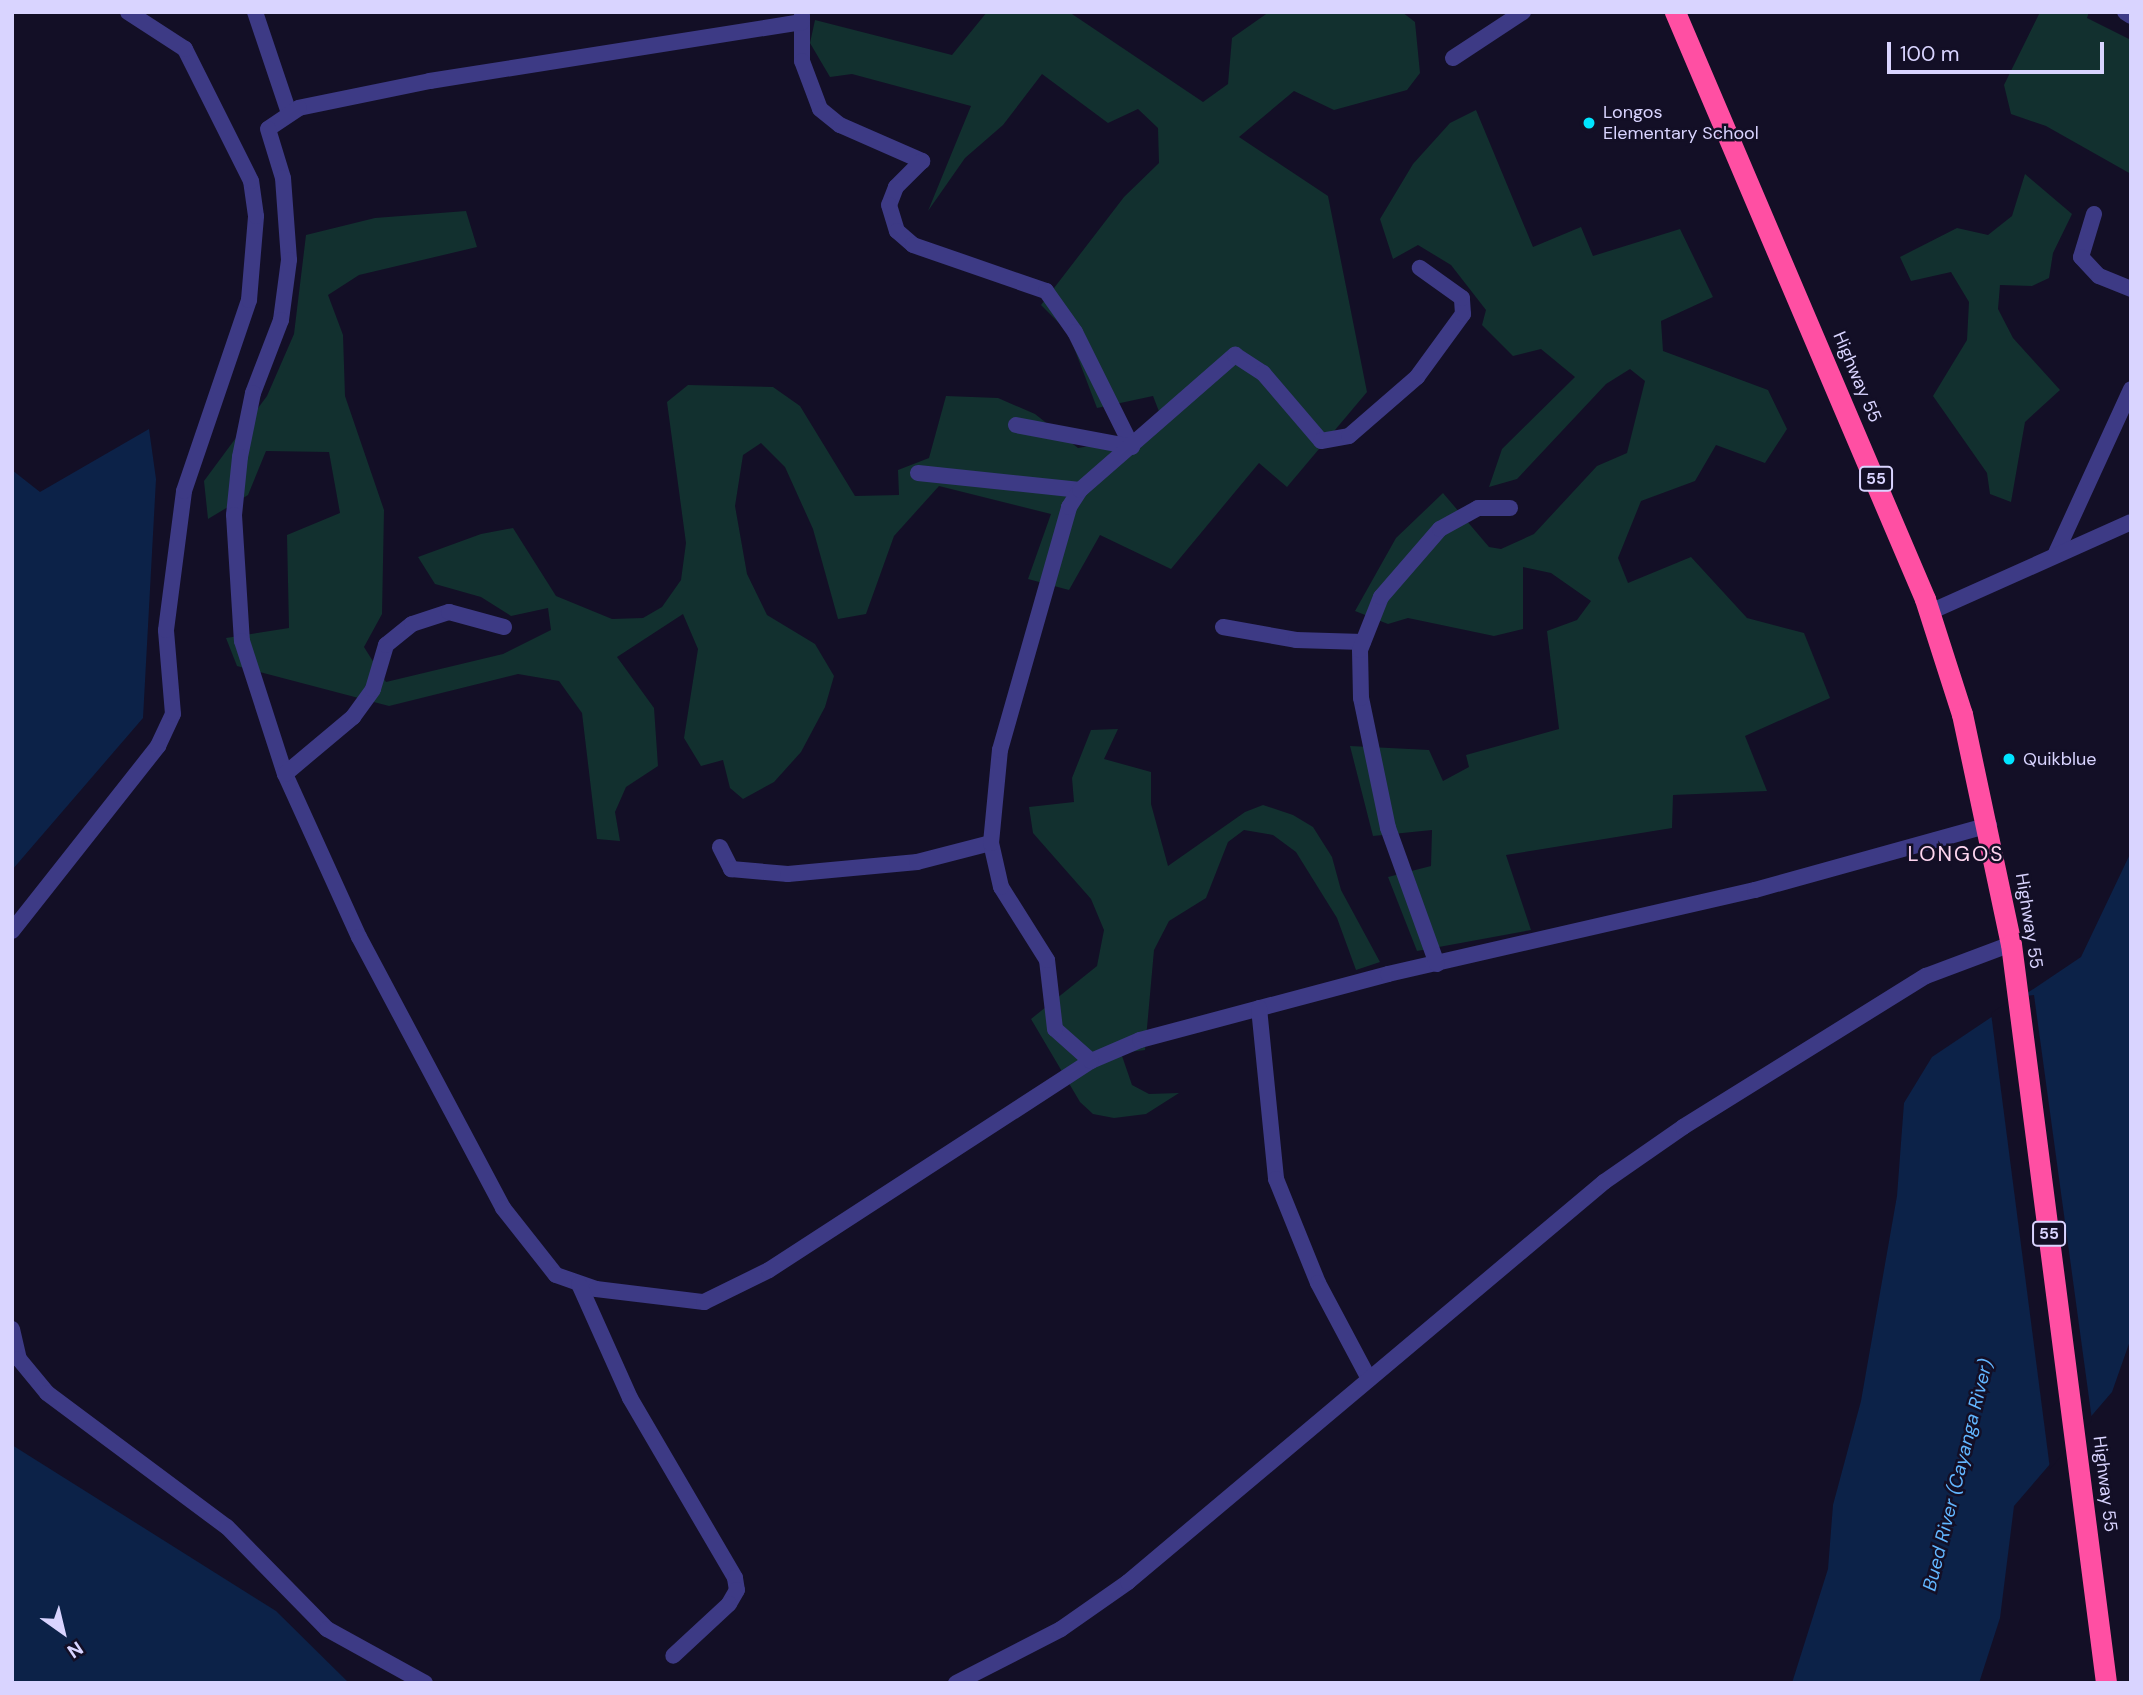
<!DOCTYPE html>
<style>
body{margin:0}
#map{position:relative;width:2143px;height:1695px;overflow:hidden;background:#130f26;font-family:"DM Sans",sans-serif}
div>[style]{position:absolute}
.green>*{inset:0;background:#12302f}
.water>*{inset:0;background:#0c2248}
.pier>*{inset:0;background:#130f26}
.minor>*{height:16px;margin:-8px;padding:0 8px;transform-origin:8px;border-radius:8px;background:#3d3a85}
.highway>*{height:21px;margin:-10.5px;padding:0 10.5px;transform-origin:10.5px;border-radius:10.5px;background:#ff4fa3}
.dots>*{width:19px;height:19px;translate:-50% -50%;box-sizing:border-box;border:4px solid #130f26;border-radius:50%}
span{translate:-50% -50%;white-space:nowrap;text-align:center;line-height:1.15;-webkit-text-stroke:5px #130f26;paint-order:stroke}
.shield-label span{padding:2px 5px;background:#130f26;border:2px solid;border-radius:5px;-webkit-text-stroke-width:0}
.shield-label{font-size:16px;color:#d9d4ff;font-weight:700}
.poi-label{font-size:18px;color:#d9d4ff}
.left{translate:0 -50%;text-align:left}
.street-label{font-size:18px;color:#d9d4ff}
.water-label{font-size:19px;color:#62b6ff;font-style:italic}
.quarter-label{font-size:21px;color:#ffd6f0;letter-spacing:2px}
.frame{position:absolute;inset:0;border:14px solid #d9d4ff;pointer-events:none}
.north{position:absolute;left:28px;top:1597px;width:70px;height:70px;-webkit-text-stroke:5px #130f26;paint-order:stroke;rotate:146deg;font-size:19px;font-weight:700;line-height:28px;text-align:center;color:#d9d4ff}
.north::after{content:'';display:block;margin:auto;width:24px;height:32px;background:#d9d4ff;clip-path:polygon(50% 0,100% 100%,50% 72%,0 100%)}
.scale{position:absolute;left:1887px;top:42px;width:217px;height:32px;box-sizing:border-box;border:4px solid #d9d4ff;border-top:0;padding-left:9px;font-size:21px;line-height:24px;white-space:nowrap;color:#d9d4ff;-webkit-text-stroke:5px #130f26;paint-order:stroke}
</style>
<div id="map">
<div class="green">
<div style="clip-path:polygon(987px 12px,1069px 12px,1203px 102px,1228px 84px,1232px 38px,1269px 12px,1402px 12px,1415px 22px,1420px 73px,1407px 90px,1334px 110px,1294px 91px,1239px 137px,1328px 196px,1367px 392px,1287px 487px,1259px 463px,1171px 569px,1100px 535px,1069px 590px,1028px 579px,1051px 514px,939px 486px,894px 536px,866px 614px,838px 619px,813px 529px,785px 467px,761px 443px,743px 455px,735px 506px,747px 574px,767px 615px,815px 644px,834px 676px,825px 707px,801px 752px,774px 782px,743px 799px,730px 788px,723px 760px,701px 766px,684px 738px,698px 649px,683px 614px,617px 657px,654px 708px,658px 766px,626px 787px,615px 812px,620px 841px,597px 839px,582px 713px,559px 681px,518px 674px,389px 706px,237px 666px,226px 638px,289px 628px,287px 535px,340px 513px,329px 452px,266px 451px,248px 495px,208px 519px,204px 481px,267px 396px,294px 334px,306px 235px,375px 218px,466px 211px,477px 247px,359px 275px,328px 295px,343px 335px,345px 396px,384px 510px,382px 614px,364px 647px,386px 682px,503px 654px,551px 630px,548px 608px,511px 616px,481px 597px,435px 584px,418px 557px,481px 534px,513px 528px,556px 596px,612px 619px,643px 618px,662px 607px,681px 580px,686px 543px,667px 402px,688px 385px,773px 387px,800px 406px,855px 496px,899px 495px,898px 470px,929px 458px,946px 396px,998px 398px,1035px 414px,1078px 448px,1135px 438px,1160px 414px,1153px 396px,1097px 408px,1068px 332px,1041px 305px,1124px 197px,1159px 163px,1158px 128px,1138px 109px,1108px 123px,1042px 74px,1003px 125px,965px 158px,928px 211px,971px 106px,852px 74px,830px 77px,810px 43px,815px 20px,952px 55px)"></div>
<div style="clip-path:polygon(2040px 12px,2089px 12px,2087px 18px,2131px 40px,2131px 174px,2046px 126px,2011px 114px,2004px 85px)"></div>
<div style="clip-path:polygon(1476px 110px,1533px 247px,1581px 227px,1593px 256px,1680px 229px,1713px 297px,1661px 321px,1663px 351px,1768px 390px,1787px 429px,1765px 463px,1716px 445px,1695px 481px,1641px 501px,1618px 558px,1628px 583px,1691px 557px,1747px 618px,1804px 633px,1830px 698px,1745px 736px,1767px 791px,1673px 795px,1672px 828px,1506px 855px,1531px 930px,1417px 951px,1388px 877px,1431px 866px,1432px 830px,1373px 836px,1350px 746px,1429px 750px,1443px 781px,1469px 767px,1466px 755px,1559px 729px,1547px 631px,1577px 620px,1591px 601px,1551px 573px,1523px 567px,1523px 629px,1494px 636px,1408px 618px,1388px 624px,1355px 611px,1396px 538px,1443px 493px,1489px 547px,1501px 549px,1534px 534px,1597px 466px,1627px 453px,1645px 381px,1630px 369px,1606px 384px,1517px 479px,1489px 487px,1502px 449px,1575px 377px,1541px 349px,1513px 356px,1482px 325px,1486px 310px,1451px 265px,1418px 245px,1393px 259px,1380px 219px,1413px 164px,1450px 123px)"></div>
<div style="clip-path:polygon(2025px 174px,2072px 214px,2053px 253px,2049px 278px,2032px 286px,2000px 285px,1998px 309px,2013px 338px,2060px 390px,2025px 422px,2011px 502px,1990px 494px,1987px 473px,1933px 396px,1967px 340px,1969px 302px,1951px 272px,1911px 281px,1900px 257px,1957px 228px,1988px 235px,2012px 216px)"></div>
<div style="clip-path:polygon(1118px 729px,1104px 759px,1151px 772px,1151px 804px,1168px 866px,1245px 812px,1263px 805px,1293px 815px,1313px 827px,1332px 857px,1341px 890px,1380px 962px,1356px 970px,1337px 918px,1296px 852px,1273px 835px,1244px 830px,1228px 842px,1206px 898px,1169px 921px,1154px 950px,1145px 1050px,1121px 1053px,1132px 1085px,1149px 1094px,1179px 1093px,1146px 1114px,1114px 1118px,1093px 1114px,1080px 1102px,1031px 1019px,1097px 966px,1104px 930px,1091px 899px,1033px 833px,1029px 807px,1074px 802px,1072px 778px,1091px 730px)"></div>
</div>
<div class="water">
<div style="clip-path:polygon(149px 429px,156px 479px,143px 718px,12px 870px,12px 470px,40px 492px)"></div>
<div style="clip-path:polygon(2131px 852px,2131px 1338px,2112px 1392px,2014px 1506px,2000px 1618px,1979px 1683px,1792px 1683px,1828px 1569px,1833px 1505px,1861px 1401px,1897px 1196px,1904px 1103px,1932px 1057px,2081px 957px)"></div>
<div style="clip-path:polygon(12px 1445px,276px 1611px,349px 1683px,12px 1683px)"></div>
</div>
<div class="pier">
<div style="clip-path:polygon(2034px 995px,2092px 1420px,2050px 1469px,1991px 1013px,2016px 997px)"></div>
</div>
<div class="minor">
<div style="left:255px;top:12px;width:107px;rotate:71.4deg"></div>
<div style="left:2125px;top:12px;width:7px;rotate:34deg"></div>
<div style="left:802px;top:15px;width:46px;rotate:90deg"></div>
<div style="left:802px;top:61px;width:51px;rotate:69.4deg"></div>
<div style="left:820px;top:109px;width:26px;rotate:39deg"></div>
<div style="left:840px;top:125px;width:90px;rotate:23.7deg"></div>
<div style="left:922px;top:161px;width:37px;rotate:135deg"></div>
<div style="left:896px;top:187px;width:19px;rotate:111deg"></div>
<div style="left:889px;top:205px;width:27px;rotate:73deg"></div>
<div style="left:897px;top:231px;width:21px;rotate:41deg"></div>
<div style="left:913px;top:245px;width:141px;rotate:19.1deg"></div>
<div style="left:1046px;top:291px;width:50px;rotate:54.7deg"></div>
<div style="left:1075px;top:332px;width:128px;rotate:63.6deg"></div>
<div style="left:802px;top:22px;width:377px;rotate:171deg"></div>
<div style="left:430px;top:81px;width:134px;rotate:168.4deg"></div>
<div style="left:299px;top:108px;width:37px;rotate:146deg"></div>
<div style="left:268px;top:129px;width:51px;rotate:73deg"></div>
<div style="left:283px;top:178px;width:82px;rotate:85.8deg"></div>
<div style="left:289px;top:260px;width:61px;rotate:97.6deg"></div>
<div style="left:281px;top:320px;width:78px;rotate:111deg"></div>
<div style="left:253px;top:393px;width:65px;rotate:101.5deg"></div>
<div style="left:240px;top:457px;width:58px;rotate:95.9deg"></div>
<div style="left:234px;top:515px;width:126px;rotate:86.4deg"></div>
<div style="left:242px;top:641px;width:140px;rotate:72.1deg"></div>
<div style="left:285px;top:774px;width:179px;rotate:65.6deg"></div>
<div style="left:359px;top:937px;width:307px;rotate:62deg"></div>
<div style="left:503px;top:1208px;width:85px;rotate:51.7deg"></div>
<div style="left:556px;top:1275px;width:42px;rotate:19.3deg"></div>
<div style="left:596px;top:1289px;width:109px;rotate:6.9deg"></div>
<div style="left:704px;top:1302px;width:72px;rotate:-26.2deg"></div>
<div style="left:769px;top:1270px;width:384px;rotate:-33deg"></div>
<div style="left:1091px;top:1061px;width:53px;rotate:-23.2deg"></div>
<div style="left:1140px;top:1040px;width:257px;rotate:-14.9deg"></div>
<div style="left:1388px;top:974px;width:376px;rotate:-12.9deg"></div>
<div style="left:1755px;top:890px;width:243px;rotate:-15.5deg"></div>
<div style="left:1453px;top:58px;width:84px;rotate:-33.3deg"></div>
<div style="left:2094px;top:214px;width:45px;rotate:106.8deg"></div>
<div style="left:2081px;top:257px;width:26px;rotate:47deg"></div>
<div style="left:2099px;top:276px;width:35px;rotate:22deg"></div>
<div style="left:1016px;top:425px;width:118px;rotate:10.7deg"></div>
<div style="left:918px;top:473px;width:163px;rotate:6deg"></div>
<div style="left:2056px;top:553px;width:180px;rotate:-65.4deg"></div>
<div style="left:1930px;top:612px;width:220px;rotate:-24.1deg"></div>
<div style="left:1223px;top:627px;width:74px;rotate:10.1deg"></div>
<div style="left:1296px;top:640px;width:67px;rotate:1.7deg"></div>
<div style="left:285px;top:774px;width:89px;rotate:-40deg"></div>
<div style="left:353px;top:717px;width:34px;rotate:-54deg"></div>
<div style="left:373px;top:689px;width:46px;rotate:-73.5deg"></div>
<div style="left:386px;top:645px;width:33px;rotate:-39deg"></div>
<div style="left:412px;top:624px;width:39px;rotate:-18deg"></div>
<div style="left:449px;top:612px;width:57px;rotate:15.3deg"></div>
<div style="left:720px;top:847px;width:25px;rotate:63deg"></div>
<div style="left:731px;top:869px;width:57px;rotate:5deg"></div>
<div style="left:788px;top:874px;width:130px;rotate:-5.3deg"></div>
<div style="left:917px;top:862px;width:76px;rotate:-14.4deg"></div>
<div style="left:12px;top:931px;width:236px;rotate:-51.7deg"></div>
<div style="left:158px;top:746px;width:35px;rotate:-65deg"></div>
<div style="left:173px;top:714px;width:84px;rotate:-94.8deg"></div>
<div style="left:166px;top:630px;width:140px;rotate:-82.6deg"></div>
<div style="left:184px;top:491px;width:202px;rotate:-71.2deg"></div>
<div style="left:249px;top:300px;width:84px;rotate:-85.2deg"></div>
<div style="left:256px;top:216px;width:35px;rotate:-98deg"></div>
<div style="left:251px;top:181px;width:148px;rotate:-116.6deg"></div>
<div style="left:185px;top:49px;width:68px;rotate:-147deg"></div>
<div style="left:1437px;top:964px;width:145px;rotate:-109.8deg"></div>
<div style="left:1388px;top:828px;width:133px;rotate:-101.7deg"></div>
<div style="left:1361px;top:698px;width:48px;rotate:-91.2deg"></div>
<div style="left:1360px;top:650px;width:57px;rotate:-68.4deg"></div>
<div style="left:1381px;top:597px;width:90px;rotate:-49.1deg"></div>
<div style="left:1440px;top:529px;width:43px;rotate:-28.9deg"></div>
<div style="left:1478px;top:508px;width:32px"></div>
<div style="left:1259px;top:1008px;width:172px;rotate:84.3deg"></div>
<div style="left:1276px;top:1179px;width:112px;rotate:68deg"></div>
<div style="left:1318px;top:1283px;width:109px;rotate:62deg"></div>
<div style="left:1091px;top:1061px;width:48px;rotate:-138.4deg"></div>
<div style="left:1055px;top:1029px;width:69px;rotate:-96.6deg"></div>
<div style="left:1047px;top:960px;width:86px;rotate:-122.2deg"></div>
<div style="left:1001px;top:887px;width:45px;rotate:-102.8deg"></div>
<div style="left:991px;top:843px;width:93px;rotate:-84.5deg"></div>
<div style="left:1000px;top:750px;width:253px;rotate:-74.1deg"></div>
<div style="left:1069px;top:507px;width:20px;rotate:-57deg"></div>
<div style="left:1080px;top:490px;width:206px;rotate:-41.1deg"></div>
<div style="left:1235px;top:355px;width:33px;rotate:33deg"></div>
<div style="left:1263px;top:373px;width:89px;rotate:49.5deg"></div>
<div style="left:1321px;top:441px;width:28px;rotate:-10deg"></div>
<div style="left:1349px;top:436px;width:90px;rotate:-40.9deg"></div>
<div style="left:1417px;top:377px;width:78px;rotate:-53.9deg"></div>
<div style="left:1463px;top:314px;width:16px;rotate:-94deg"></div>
<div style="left:1462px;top:298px;width:52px;rotate:-144.5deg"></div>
<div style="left:579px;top:1284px;width:125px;rotate:65.9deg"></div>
<div style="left:630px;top:1398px;width:208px;rotate:59.7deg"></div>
<div style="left:735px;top:1578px;width:12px;rotate:81deg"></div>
<div style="left:737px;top:1590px;width:16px;rotate:120deg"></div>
<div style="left:729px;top:1604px;width:76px;rotate:137.1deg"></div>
<div style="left:12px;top:1329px;width:31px;rotate:77deg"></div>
<div style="left:19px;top:1359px;width:44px;rotate:50.5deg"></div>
<div style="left:47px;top:1393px;width:224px;rotate:36.7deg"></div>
<div style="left:227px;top:1527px;width:143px;rotate:45.6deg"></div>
<div style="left:327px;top:1629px;width:112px;rotate:28.9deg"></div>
<div style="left:956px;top:1683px;width:118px;rotate:-27.2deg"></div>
<div style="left:1061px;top:1629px;width:82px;rotate:-35deg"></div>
<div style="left:1128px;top:1582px;width:622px;rotate:-40.04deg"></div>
<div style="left:1604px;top:1182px;width:96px;rotate:-34.8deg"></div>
<div style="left:1683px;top:1127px;width:286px;rotate:-31.9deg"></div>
<div style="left:1926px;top:976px;width:91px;rotate:-20.6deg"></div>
</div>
<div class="highway">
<div style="left:1675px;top:12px;width:638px;rotate:66.93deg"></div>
<div style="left:1925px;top:599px;width:121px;rotate:72.2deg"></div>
<div style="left:1962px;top:714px;width:235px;rotate:78deg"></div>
<div style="left:2011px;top:944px;width:745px;rotate:82.67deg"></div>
</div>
<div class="dots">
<div style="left:1589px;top:123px;background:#00e5ff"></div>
<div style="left:2009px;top:759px;background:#00e5ff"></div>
</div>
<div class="shield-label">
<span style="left:1876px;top:479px">55</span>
<span style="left:2049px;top:1234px">55</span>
</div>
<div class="poi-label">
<span class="left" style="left:1603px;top:123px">Longos<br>Elementary School</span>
<span class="left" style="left:2023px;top:759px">Quikblue</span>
</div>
<div class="street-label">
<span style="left:1857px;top:377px;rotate:67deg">Highway 55</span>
<span style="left:2029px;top:921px;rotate:81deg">Highway 55</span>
<span style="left:2105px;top:1484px;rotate:83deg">Highway 55</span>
</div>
<div class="water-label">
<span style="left:1958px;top:1475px;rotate:-76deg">Bued River (Cayanga River)</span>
</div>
<div class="quarter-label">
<span style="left:1956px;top:854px">LONGOS</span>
</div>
<div class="frame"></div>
<div class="north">N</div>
<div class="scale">100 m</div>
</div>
